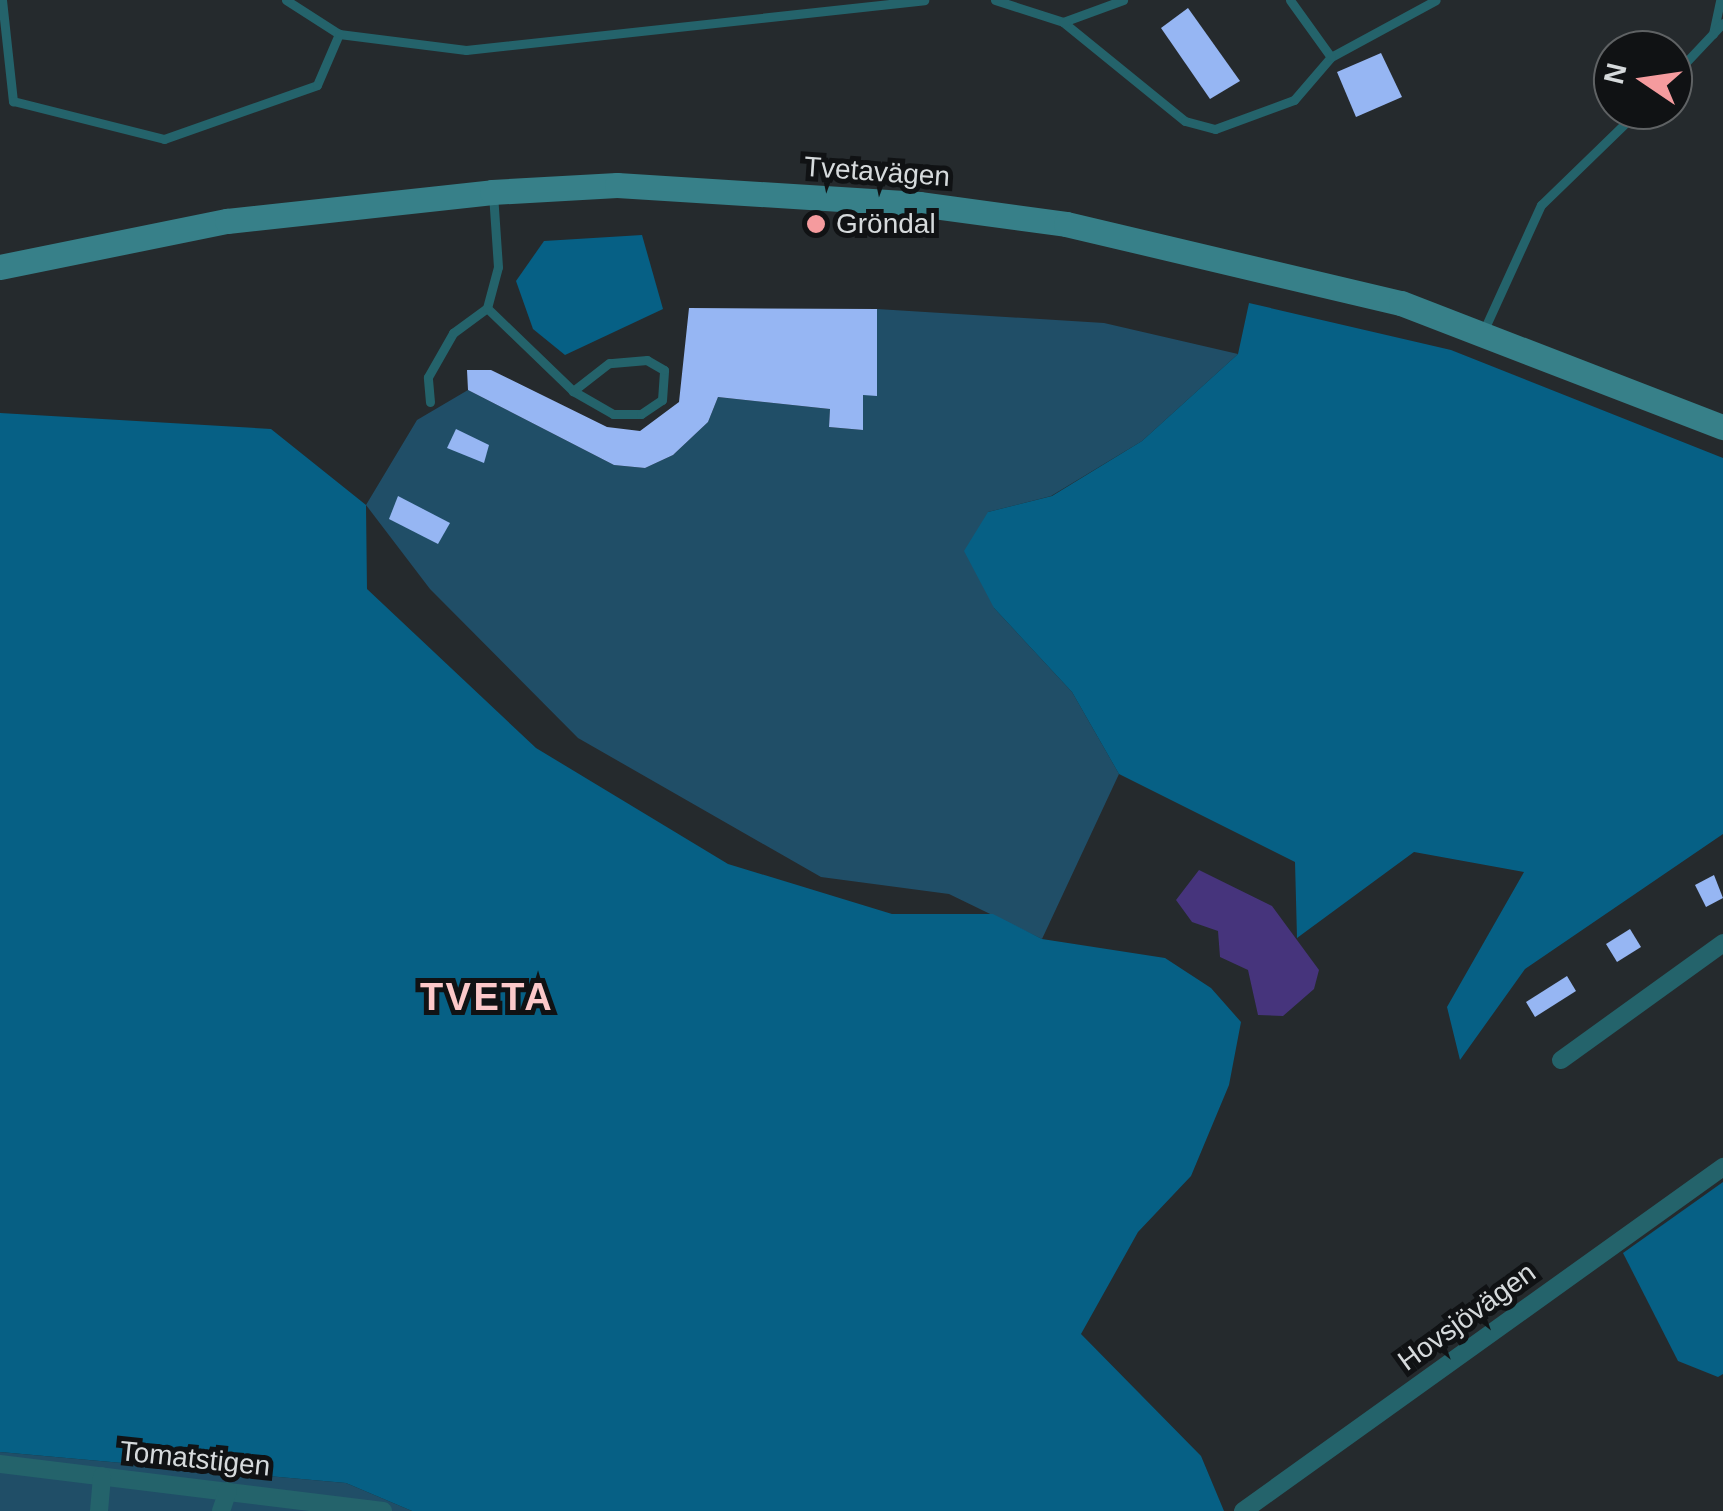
<!DOCTYPE html>
<meta charset="utf-8">
<style>
body{margin:0}
#map{position:relative;width:1723px;height:1511px;overflow:hidden;background:#252a2d;font-family:Helvetica,sans-serif}
div>[style]{position:absolute}
.green>*{inset:0;background:#204e67}
.forest>*{inset:0;background:#066085}
.water>*{inset:0;background:#46347c}
.building>*{inset:0;background:#96b6f3}
.lane>*{height:9px;margin:-4.5px;padding:0 4.5px;transform-origin:4.5px;border-radius:4.5px;background:#24636b}
.street>*{height:18px;margin:-9px;padding:0 9px;transform-origin:9px;border-radius:9px;background:#24636b}
.secondary>*{height:25px;margin:-12.5px;padding:0 12.5px;transform-origin:12.5px;border-radius:12.5px;background:#378089}
.dots>*{width:28px;height:28px;translate:-50% -50%;box-sizing:border-box;border:5px solid #101214;border-radius:50%}
span{translate:-50% -50%;white-space:nowrap;text-align:center;line-height:1.15;-webkit-text-stroke:10px #101214;paint-order:stroke}
.street-label{font-size:28px;color:#d6dadc}
.poi-label{font-size:28px;color:#d6dadc}
.left{translate:0 -50%;text-align:left}
.district-label{font-size:38px;color:#fcc8c9;font-weight:700;letter-spacing:2.5px}
.north{position:absolute;left:1593px;top:30px;width:100px;height:100px;box-sizing:border-box;background:#101214;border:2px solid #5f6264;border-radius:50%;rotate:283deg;font-size:28px;font-weight:700;line-height:40px;text-align:center;color:#d6dadc}
.north::after{content:'';display:block;margin:auto;width:35px;height:45px;background:#f59b9e;clip-path:polygon(50% 0,100% 100%,50% 72%,0 100%)}
</style>
<div id="map">
<div class="green">
<div style="clip-path:polygon(877px 309px,1104px 323px,1238px 354px,1142px 441px,1051px 496px,988px 512px,994px 608px,1072px 692px,1119px 774px,1042px 939px,949px 894px,821px 877px,578px 738px,430px 589px,366px 505px,417px 420px,468px 390px,614px 465px,645px 468px,673px 455px,708px 422px,718px 397px,830px 409px,829px 427px,863px 430px,863px 395px,877px 395px)"></div>
<div style="clip-path:polygon(0 1452px,346px 1483px,412px 1511px,0 1511px)"></div>
</div>
<div class="forest">
<div style="clip-path:polygon(642px 235px,663px 309px,565px 355px,533px 329px,516px 281px,544px 241px)"></div>
<div style="clip-path:polygon(1249px 303px,1451px 350px,1723px 458px,1723px 834px,1525px 969px,1460px 1060px,1447px 1007px,1524px 872px,1414px 852px,1297px 938px,1295px 862px,1119px 774px,1072px 692px,994px 608px,964px 551px,988px 512px,1052px 496px,1142px 441px,1238px 354px)"></div>
<div style="clip-path:polygon(0 413px,271px 429px,366px 505px,367px 589px,536px 748px,728px 864px,892px 914px,993px 914px,1042px 939px,1165px 958px,1211px 988px,1241px 1022px,1229px 1085px,1191px 1176px,1138px 1232px,1081px 1334px,1201px 1456px,1224px 1511px,412px 1511px,346px 1483px,0 1452px)"></div>
<div style="clip-path:polygon(1723px 1182px,1723px 1374px,1718px 1377px,1678px 1361px,1623px 1253px)"></div>
</div>
<div class="water">
<div style="clip-path:polygon(1199px 870px,1272px 906px,1319px 970px,1314px 989px,1283px 1016px,1258px 1015px,1248px 970px,1220px 957px,1218px 931px,1192px 922px,1176px 900px)"></div>
</div>
<div class="building">
<div style="clip-path:polygon(1188px 8px,1240px 81px,1210px 99px,1161px 28px)"></div>
<div style="clip-path:polygon(1381px 53px,1402px 97px,1356px 117px,1337px 72px)"></div>
<div style="clip-path:polygon(689px 308px,877px 309px,877px 396px,863px 395px,863px 430px,829px 427px,830px 409px,718px 397px,708px 422px,673px 455px,645px 468px,614px 465px,468px 390px,467px 370px,491px 370px,607px 427px,640px 431px,679px 402px)"></div>
<div style="clip-path:polygon(456px 429px,489px 445px,484px 463px,447px 448px)"></div>
<div style="clip-path:polygon(398px 496px,450px 523px,438px 544px,389px 519px)"></div>
<div style="clip-path:polygon(1714px 875px,1723px 898px,1706px 907px,1695px 885px)"></div>
<div style="clip-path:polygon(1630px 929px,1641px 947px,1617px 962px,1606px 944px)"></div>
<div style="clip-path:polygon(1567px 976px,1576px 991px,1535px 1017px,1526px 1002px)"></div>
</div>
<div class="lane">
<div style="left:2px;top:0;width:102px;rotate:83.8deg"></div>
<div style="left:13px;top:101px;width:156px;rotate:14.1deg"></div>
<div style="left:164px;top:139px;width:162px;rotate:-19.4deg"></div>
<div style="left:317px;top:85px;width:56px;rotate:-66.7deg"></div>
<div style="left:339px;top:34px;width:63px;rotate:-147.3deg"></div>
<div style="left:995px;top:0;width:71px;rotate:17.9deg"></div>
<div style="left:1063px;top:22px;width:157px;rotate:39.1deg"></div>
<div style="left:1185px;top:121px;width:31px;rotate:15deg"></div>
<div style="left:1215px;top:129px;width:84px;rotate:-20.2deg"></div>
<div style="left:1294px;top:100px;width:57px;rotate:-49.3deg"></div>
<div style="left:1331px;top:57px;width:119px;rotate:-28.5deg"></div>
<div style="left:1290px;top:0;width:70px;rotate:54.3deg"></div>
<div style="left:1063px;top:22px;width:64px;rotate:-20.1deg"></div>
<div style="left:339px;top:34px;width:128px;rotate:7.2deg"></div>
<div style="left:466px;top:50px;width:461px;rotate:-6.2deg"></div>
<div style="left:1713px;top:34px;width:35px;rotate:-78deg"></div>
<div style="left:1673px;top:76px;width:73px;rotate:-46.7deg"></div>
<div style="left:487px;top:308px;width:120px;rotate:44deg"></div>
<div style="left:573px;top:391px;width:46px;rotate:29.9deg"></div>
<div style="left:613px;top:414px;width:28px"></div>
<div style="left:641px;top:414px;width:25px;rotate:-34deg"></div>
<div style="left:662px;top:400px;width:30px;rotate:-86deg"></div>
<div style="left:664px;top:370px;width:20px;rotate:-150deg"></div>
<div style="left:647px;top:360px;width:38px;rotate:175deg"></div>
<div style="left:609px;top:363px;width:46px;rotate:142.1deg"></div>
<div style="left:1483px;top:332px;width:140px;rotate:-65.5deg"></div>
<div style="left:1541px;top:205px;width:136px;rotate:-44.1deg"></div>
<div style="left:430px;top:402px;width:25px;rotate:-95deg"></div>
<div style="left:428px;top:377px;width:51px;rotate:-60.4deg"></div>
<div style="left:453px;top:333px;width:42px;rotate:-36.3deg"></div>
<div style="left:487px;top:308px;width:42px;rotate:-75deg"></div>
<div style="left:498px;top:267px;width:73px;rotate:-93.9deg"></div>
</div>
<div class="street">
<div style="left:1561px;top:1060px;width:200px;rotate:-35.8deg"></div>
<div style="left:0;top:1464px;width:386px;rotate:7deg"></div>
<div style="left:99px;top:1511px;width:35px;rotate:-85deg"></div>
<div style="left:221px;top:1511px;width:21px;rotate:-71deg"></div>
<div style="left:1243px;top:1511px;width:591px;rotate:-35.63deg"></div>
</div>
<div class="secondary">
<div style="left:0;top:267px;width:232px;rotate:-11.5deg"></div>
<div style="left:227px;top:221px;width:267px;rotate:-6.2deg"></div>
<div style="left:492px;top:192px;width:125px;rotate:-3.2deg"></div>
<div style="left:617px;top:185px;width:303px;rotate:3.6deg"></div>
<div style="left:919px;top:204px;width:148px;rotate:7.7deg"></div>
<div style="left:1066px;top:224px;width:344px;rotate:13.3deg"></div>
<div style="left:1401px;top:303px;width:345px;rotate:21.1deg"></div>
</div>
<div class="dots">
<div style="left:816px;top:224px;background:#f59b9e"></div>
</div>
<div class="street-label">
<span style="left:877px;top:172px;rotate:4deg">Tvetavägen</span>
<span style="left:1467px;top:1317px;rotate:-36deg">Hovsjövägen</span>
<span style="left:195px;top:1459px;rotate:6deg">Tomatstigen</span>
</div>
<div class="poi-label">
<span class="left" style="left:836px;top:224px">Gröndal</span>
</div>
<div class="district-label">
<span style="left:487px;top:998px">TVETA</span>
</div>
<div class="north">N</div>
</div>
